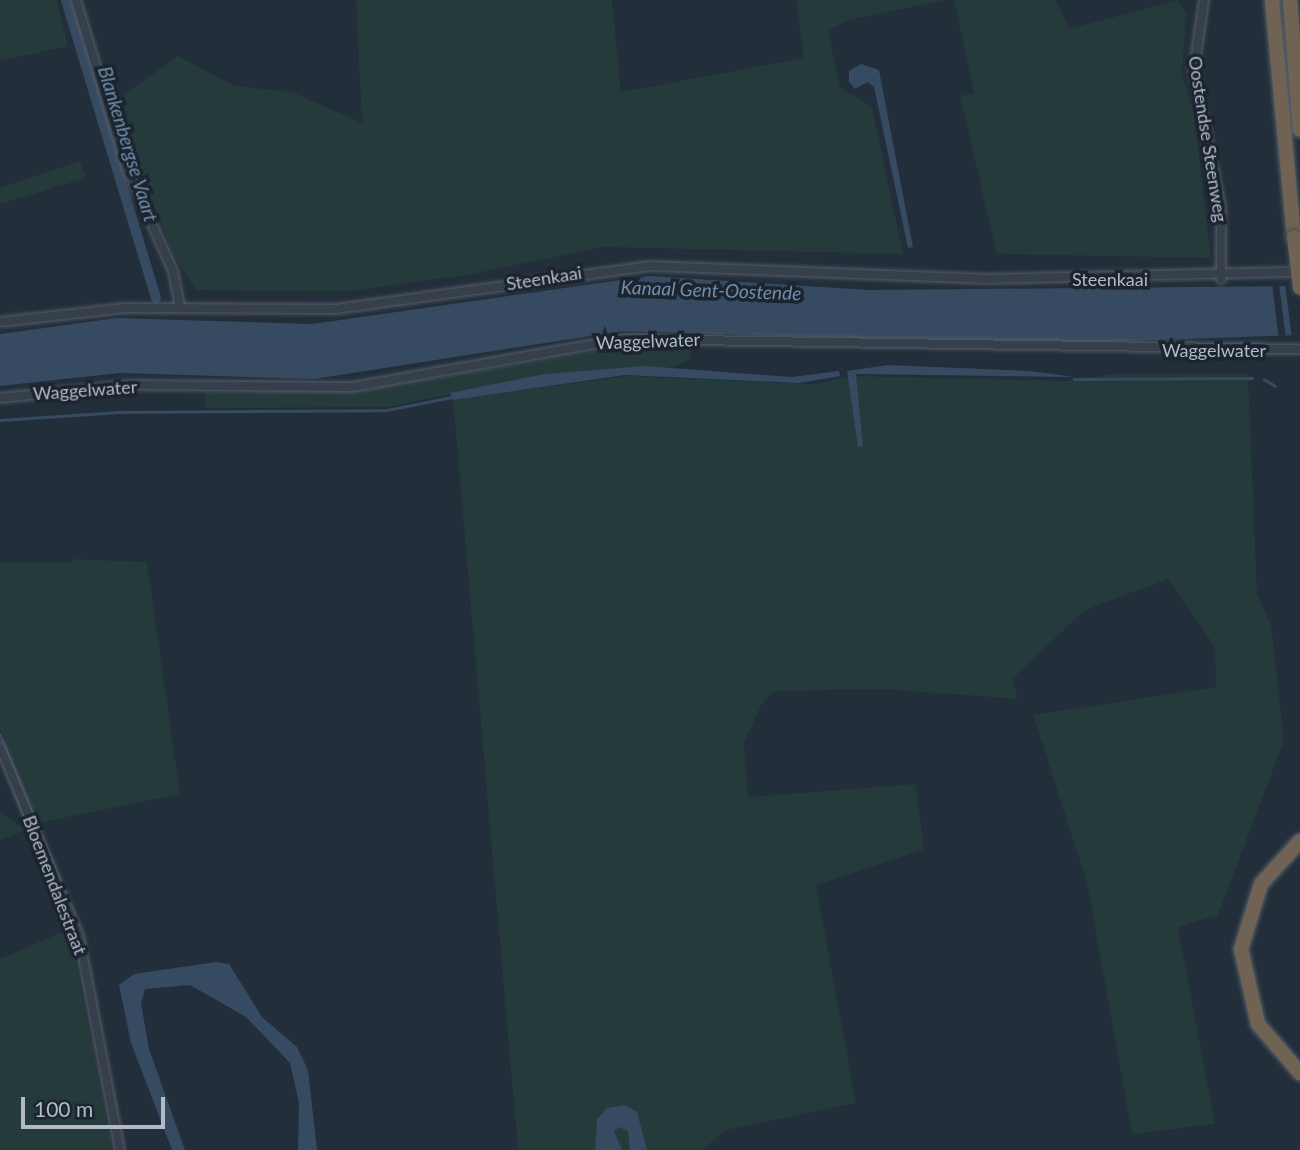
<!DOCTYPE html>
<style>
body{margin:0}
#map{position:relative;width:1300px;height:1150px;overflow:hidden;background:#222e3a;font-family:Lato,sans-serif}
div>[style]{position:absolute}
.green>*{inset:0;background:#243a3b}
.water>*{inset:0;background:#364a61}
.pier>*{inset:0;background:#222e3a}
.stream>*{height:2.5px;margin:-1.25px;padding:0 1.25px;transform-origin:1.25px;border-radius:1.25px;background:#364a61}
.canal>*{height:10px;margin:-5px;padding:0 5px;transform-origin:5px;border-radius:5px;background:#364a61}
.roads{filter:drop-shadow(0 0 2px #545d68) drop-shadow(0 0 2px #545d68)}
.street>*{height:8px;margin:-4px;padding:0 4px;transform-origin:4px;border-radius:4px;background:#363f4a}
.highway>*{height:14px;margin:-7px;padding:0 7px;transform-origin:7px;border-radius:7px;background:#706353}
.bridges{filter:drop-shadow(0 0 2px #414a55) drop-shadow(0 0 2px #414a55)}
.highway-bridge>*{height:14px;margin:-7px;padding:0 7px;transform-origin:7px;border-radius:7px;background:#706353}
span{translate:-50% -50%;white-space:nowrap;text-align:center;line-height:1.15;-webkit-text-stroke:7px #1b242f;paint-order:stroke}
.street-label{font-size:18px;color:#b1bac6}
.water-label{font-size:19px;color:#718daa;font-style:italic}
.scale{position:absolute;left:21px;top:1097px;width:144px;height:32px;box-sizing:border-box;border:4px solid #b1bac6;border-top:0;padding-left:9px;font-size:21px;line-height:24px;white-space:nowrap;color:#b1bac6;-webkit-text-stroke:5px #1b242f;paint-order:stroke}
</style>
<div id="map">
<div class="green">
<div style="clip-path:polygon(0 0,57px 0,68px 46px,0 61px)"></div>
<div style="clip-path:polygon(356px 0,612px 0,621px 92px,804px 58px,796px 0,946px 0,849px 20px,828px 31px,840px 87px,872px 107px,903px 254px,604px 247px,467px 275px,348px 291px,196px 290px,173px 254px,114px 102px,178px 56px,235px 86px,292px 92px,362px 123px)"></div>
<div style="clip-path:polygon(954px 0,1056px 0,1069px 29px,1178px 0,1186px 14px,1182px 74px,1194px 115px,1211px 258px,997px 254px,960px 96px,974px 93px)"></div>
<div style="clip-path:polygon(80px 161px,86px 178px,0 204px,0 188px)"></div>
<div style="clip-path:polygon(634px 345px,691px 347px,690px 359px,675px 367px,544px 374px,388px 407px,205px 408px,206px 392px,364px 390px)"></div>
<div style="clip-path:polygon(1113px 374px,1248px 374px,1257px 594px,1271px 625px,1284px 740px,1218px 915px,1178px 927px,1215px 1124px,1132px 1134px,1087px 882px,1033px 715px,1216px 687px,1215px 647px,1168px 579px,1085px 610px,1012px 679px,1018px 699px,883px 689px,774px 691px,762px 704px,744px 742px,748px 797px,916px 784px,924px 849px,816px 885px,856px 1103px,726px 1130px,702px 1150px,518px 1150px,453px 400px,626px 376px,813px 384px,852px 376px,1070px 381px)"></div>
<div style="clip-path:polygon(72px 559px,147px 562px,180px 794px,38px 823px,0 729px,0 562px,72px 563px)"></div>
<div style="clip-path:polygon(0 812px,26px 830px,0 840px)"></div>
<div style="clip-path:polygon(69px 929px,112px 1150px,0 1150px,0 959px)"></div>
</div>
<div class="water">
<div style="clip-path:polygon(861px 64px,879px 70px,913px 247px,908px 248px,874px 87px,868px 82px,855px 89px,849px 82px,849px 71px)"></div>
<div style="clip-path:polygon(649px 276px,869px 290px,1300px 286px,1300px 335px,1045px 344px,623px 331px,314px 379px,120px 373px,0 386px,0 334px,117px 318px,312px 324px)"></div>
<div style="clip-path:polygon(888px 365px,1030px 371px,1074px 377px,856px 374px,863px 446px,858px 447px,847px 371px)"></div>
<div style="clip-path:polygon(644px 366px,792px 377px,839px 371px,840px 376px,799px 383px,625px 375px,453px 400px,450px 393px,544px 374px)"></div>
<div style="clip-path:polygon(216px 962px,229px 964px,262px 1017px,297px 1047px,308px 1070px,317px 1150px,298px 1150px,299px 1103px,290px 1063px,246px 1017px,190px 985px,145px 989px,141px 1003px,149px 1049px,185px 1150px,172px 1150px,131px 1043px,119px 985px,134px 974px)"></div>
<div style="clip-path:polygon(624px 1105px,637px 1112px,647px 1150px,630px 1150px,628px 1131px,619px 1127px,614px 1131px,622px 1150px,595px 1150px,597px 1119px,607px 1108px)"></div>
</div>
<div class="pier">
<div style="clip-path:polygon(1300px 282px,1300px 339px,1292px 339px,1285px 283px)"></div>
<div style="clip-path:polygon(1272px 284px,1279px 284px,1286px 339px,1279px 340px)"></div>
</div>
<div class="stream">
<div style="left:1074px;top:379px;width:178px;rotate:-0.3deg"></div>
<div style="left:1264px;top:379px;width:13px;rotate:32deg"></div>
<div style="left:0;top:420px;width:119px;rotate:-3.8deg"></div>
<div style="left:119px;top:412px;width:268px;rotate:-0.4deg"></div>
<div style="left:387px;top:410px;width:66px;rotate:-11.3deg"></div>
<div style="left:0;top:734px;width:174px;rotate:67.7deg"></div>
<div style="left:13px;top:787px;width:74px;rotate:69.4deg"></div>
</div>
<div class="canal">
<div style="left:66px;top:0;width:311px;rotate:73.2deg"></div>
</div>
<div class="roads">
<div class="street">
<div style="left:76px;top:0;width:177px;rotate:73.2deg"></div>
<div style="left:127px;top:169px;width:112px;rotate:65.7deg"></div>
<div style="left:173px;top:271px;width:38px;rotate:79deg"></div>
<div style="left:1204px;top:0;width:70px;rotate:98.2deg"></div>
<div style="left:1194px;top:69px;width:142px;rotate:79deg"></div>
<div style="left:1221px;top:208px;width:71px;rotate:90deg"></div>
<div style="left:0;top:322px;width:126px;rotate:-6.4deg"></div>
<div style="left:125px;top:308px;width:211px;rotate:0.3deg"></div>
<div style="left:336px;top:309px;width:317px;rotate:-7.8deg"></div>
<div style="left:650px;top:266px;width:334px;rotate:2.2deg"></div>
<div style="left:984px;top:279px;width:316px;rotate:-1.3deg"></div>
<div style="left:0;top:398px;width:131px;rotate:-5.7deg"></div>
<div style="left:130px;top:385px;width:222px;rotate:0.5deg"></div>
<div style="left:352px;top:387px;width:275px;rotate:-10deg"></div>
<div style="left:623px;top:339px;width:677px;rotate:0.85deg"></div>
<div style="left:0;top:747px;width:205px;rotate:67.3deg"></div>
<div style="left:79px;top:936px;width:218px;rotate:79.2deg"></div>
</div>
<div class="highway">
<div style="left:1272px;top:0;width:238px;rotate:84.7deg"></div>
<div style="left:1290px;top:0;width:130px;rotate:85.6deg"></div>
<div style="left:1300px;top:841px;width:58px;rotate:132.2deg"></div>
<div style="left:1261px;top:884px;width:68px;rotate:107.1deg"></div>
<div style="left:1241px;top:949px;width:77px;rotate:77.2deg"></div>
<div style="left:1258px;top:1024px;width:65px;rotate:49.4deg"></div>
</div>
</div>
<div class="bridges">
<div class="highway-bridge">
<div style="left:1294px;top:237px;width:51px;rotate:83.3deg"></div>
</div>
</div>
<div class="street-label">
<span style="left:1208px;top:139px;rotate:81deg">Oostendse Steenweg</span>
<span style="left:544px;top:278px;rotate:-9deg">Steenkaai</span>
<span style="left:1110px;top:279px">Steenkaai</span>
<span style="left:648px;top:341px;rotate:-2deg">Waggelwater</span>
<span style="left:1214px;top:350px">Waggelwater</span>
<span style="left:85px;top:390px;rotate:-4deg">Waggelwater</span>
<span style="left:55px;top:885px;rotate:69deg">Bloemendalestraat</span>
</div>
<div class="water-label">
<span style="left:128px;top:144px;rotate:73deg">Blankenbergse Vaart</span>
<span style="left:711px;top:290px;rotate:2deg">Kanaal Gent-Oostende</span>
</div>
<div class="scale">100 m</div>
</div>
